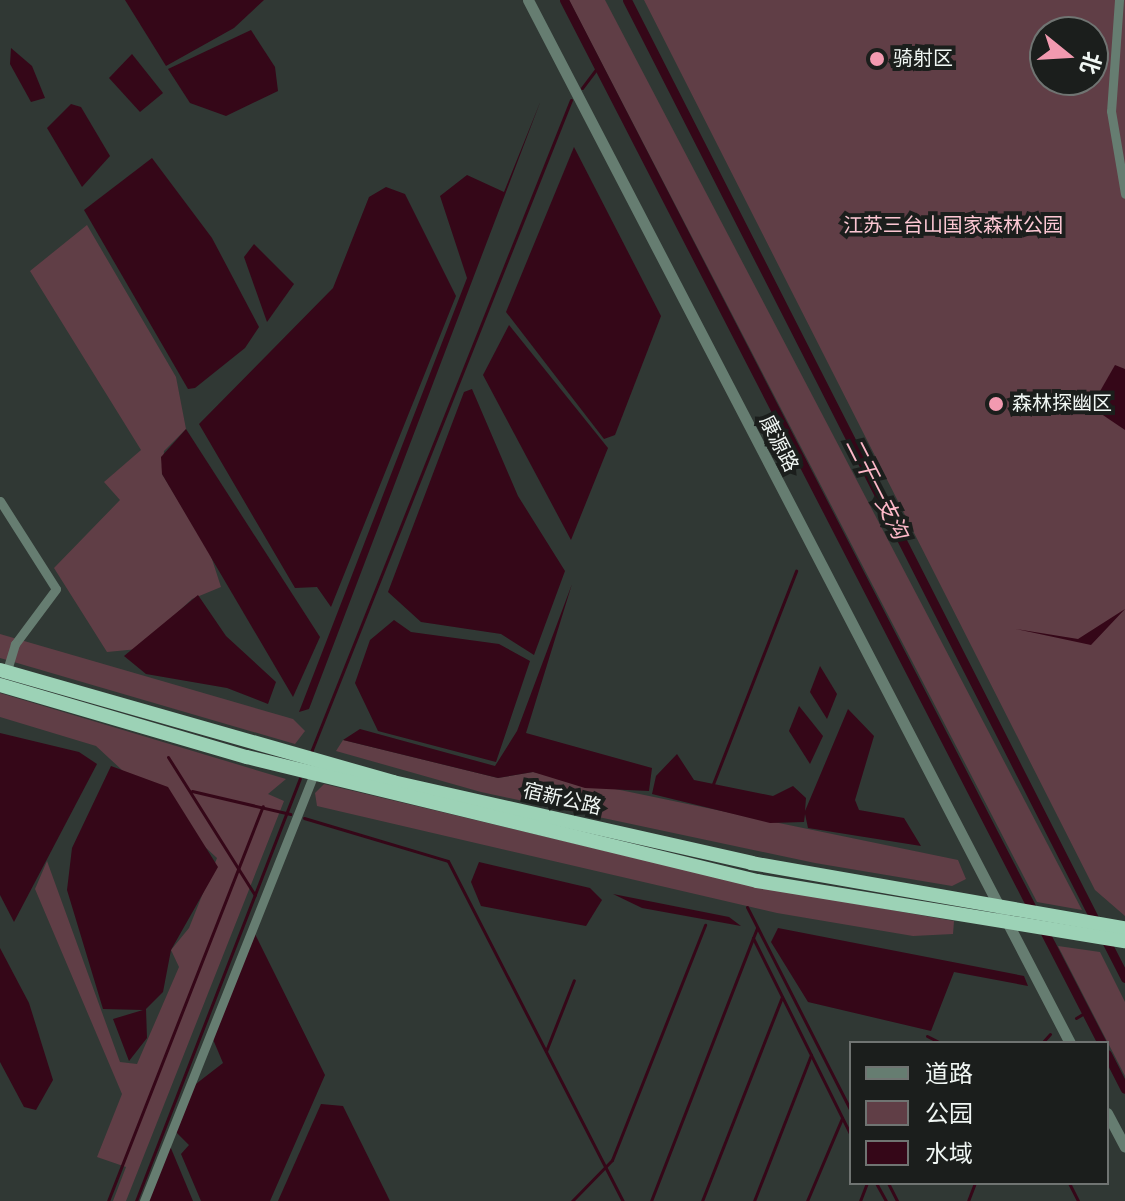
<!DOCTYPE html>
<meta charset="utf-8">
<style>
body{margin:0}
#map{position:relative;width:1125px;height:1201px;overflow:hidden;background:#303834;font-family:"Source Sans 3","Noto Sans SC",sans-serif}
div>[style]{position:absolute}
.green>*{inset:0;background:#603e46}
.water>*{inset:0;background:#350718}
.stream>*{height:3px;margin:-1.5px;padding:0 1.5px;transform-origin:1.5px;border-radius:1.5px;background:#350718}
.canal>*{height:9px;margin:-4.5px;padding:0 4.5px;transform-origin:4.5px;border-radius:4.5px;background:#350718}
.minor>*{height:9px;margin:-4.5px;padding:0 4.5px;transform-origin:4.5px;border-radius:4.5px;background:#667d71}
.tertiary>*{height:11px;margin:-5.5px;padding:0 5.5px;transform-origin:5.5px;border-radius:5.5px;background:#667d71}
.trunk>*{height:14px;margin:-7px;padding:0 7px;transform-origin:7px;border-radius:7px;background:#9cd2b6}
.dots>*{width:22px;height:22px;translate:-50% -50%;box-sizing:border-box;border:4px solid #1b1e1c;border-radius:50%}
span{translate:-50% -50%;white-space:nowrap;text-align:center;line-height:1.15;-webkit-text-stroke:8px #1b1e1c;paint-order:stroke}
.poi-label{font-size:20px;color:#f0f6f3}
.left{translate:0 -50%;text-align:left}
.park-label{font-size:20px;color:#fbc6d2}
.street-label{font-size:20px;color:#f0f6f3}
.water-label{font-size:22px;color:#fdb8c8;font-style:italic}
.legend{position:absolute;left:849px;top:1041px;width:260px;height:144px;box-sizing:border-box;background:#1b1e1c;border:2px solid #707472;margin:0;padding:10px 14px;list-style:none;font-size:24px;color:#f0f6f3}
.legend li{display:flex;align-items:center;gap:16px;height:40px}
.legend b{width:40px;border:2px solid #707472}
.north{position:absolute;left:1029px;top:16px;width:80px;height:80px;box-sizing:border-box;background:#1b1e1c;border:2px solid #707472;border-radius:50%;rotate:108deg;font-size:22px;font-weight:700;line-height:32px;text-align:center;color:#f0f6f3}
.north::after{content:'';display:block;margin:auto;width:28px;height:36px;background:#f29ab0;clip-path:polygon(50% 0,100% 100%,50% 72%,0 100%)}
</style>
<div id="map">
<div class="green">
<div style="clip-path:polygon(569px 0,605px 0,1082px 910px,1037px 902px)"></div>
<div style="clip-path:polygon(evenodd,644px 0,1125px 0,1125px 916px,1095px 890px,644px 0,1045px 32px,1093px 32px,1093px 80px,1045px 80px,1045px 32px)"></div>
<div style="clip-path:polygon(87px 225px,176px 377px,186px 429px,164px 451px,162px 474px,210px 553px,221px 587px,192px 599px,138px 649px,107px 652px,54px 568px,120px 500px,104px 482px,141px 450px,30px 271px)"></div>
<div style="clip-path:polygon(0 634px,293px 719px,305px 731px,295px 744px,0 658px)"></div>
<div style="clip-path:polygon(0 693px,286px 779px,268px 794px,284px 801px,126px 1201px,113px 1201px,126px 1167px,97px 1157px,122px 1094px,35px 889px,47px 861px,120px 1062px,137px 1064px,179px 967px,171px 950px,189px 928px,217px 858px,96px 746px,0 717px)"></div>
<div style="clip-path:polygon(343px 740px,498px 778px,533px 772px,958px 860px,966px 879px,952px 886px,815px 863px,481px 792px,336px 751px)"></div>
<div style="clip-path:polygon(324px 784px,749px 885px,954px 921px,953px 934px,913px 936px,777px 913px,317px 806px,315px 793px)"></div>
<div style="clip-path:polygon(1058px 946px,1100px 952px,1125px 1002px,1125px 1076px)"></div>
</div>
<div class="water">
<div style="clip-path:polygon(125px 0,264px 0,234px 28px,166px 66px)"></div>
<div style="clip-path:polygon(251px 30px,275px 67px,278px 91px,226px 116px,190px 103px,168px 69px)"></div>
<div style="clip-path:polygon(11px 48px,32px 66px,45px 98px,31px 102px,10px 64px)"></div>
<div style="clip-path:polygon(132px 54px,163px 93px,140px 112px,109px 78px)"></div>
<div style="clip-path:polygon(541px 100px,309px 709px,299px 712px,467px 278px,440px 196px,467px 175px,504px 192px)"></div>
<div style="clip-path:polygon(71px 104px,81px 107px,110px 156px,82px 187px,47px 128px)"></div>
<div style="clip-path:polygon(574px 147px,661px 316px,615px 435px,604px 439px,506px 312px)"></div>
<div style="clip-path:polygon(152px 158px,212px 238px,259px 327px,245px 348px,195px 388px,188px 389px,84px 210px)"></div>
<div style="clip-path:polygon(386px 187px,405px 194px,456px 296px,331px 607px,317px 587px,295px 588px,199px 424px,333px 288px,369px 197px)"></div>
<div style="clip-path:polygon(254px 244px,294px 284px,267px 322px,244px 257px)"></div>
<div style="clip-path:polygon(509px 325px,608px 448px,571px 540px,483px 375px)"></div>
<div style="clip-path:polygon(1115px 365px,1125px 369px,1125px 430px,1091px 407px)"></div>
<div style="clip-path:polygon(472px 389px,518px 496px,565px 571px,534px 655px,501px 634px,421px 622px,388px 592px,464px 392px)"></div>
<div style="clip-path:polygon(186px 429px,320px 637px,293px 697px,162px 474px,161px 457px)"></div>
<div style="clip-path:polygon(572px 584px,526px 733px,652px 768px,649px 791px,585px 788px,533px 772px,498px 778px,343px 740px,360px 729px,495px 766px,517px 731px)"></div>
<div style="clip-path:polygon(198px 595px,226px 636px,276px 682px,268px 704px,227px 688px,146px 674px,124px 656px)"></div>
<div style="clip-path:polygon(1125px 609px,1091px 645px,1016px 629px,1078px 639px)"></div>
<div style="clip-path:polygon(394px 620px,411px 632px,499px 644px,530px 661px,496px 762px,378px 731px,355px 683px,370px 640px)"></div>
<div style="clip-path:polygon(820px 666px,837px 694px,827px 719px,810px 692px)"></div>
<div style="clip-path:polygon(799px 706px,823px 736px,810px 764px,789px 731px)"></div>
<div style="clip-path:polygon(848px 709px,874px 736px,855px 800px,859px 810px,904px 818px,921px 846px,808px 828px,805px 814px,804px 822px,770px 823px,652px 794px,656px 776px,677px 754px,694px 780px,773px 796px,793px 786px,806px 798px,805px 811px)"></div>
<div style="clip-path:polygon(0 733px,79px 752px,97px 764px,14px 922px,0 895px)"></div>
<div style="clip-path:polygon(111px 766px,168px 787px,218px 867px,171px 950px,163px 992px,146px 1009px,147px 1038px,129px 1061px,113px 1019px,143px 1010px,103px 1009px,67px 890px,72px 848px)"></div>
<div style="clip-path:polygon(479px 862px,590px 888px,602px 900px,586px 926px,481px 906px,471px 882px)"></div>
<div style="clip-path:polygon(613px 894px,729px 917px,741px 926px,642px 908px)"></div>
<div style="clip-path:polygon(778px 928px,1024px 976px,1028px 986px,954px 972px,931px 1031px,808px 1002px,771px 942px)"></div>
<div style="clip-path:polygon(255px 934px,325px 1075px,270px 1201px,201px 1201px,181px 1154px,189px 1145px,175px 1131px,192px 1087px,223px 1063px,212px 1037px)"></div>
<div style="clip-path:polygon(0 948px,29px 1003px,53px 1080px,36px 1110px,24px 1107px,0 1062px)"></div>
<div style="clip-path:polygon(321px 1104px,343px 1106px,390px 1201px,278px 1201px)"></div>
<div style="clip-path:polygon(170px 1146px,193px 1201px,147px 1201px)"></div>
</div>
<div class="stream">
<div style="left:582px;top:88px;width:26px;rotate:-53deg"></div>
<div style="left:311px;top:752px;width:702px;rotate:-68.26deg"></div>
<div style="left:168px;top:757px;width:163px;rotate:57.8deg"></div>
<div style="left:713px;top:784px;width:229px;rotate:-68.7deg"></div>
<div style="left:192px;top:791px;width:101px;rotate:13.2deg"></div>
<div style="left:304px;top:818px;width:150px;rotate:16.6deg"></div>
<div style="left:448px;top:861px;width:382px;rotate:62.8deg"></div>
<div style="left:747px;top:907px;width:229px;rotate:63deg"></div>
<div style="left:757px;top:928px;width:11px;rotate:112deg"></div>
<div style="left:753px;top:938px;width:220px;rotate:63.6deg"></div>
<div style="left:1076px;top:1018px;width:12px;rotate:-31deg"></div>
<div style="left:927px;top:1036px;width:16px;rotate:27deg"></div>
<div style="left:1042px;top:1043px;width:12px;rotate:-48deg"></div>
<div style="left:546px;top:1051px;width:76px;rotate:-68.5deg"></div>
<div style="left:876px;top:1183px;width:21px;rotate:61deg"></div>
<div style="left:888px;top:1183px;width:20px;rotate:63deg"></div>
<div style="left:1069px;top:1183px;width:20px;rotate:63deg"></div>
<div style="left:108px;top:1201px;width:424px;rotate:-68.6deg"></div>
<div style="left:136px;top:1201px;width:453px;rotate:-68.8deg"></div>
<div style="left:572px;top:1201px;width:57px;rotate:-45.7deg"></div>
<div style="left:612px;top:1160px;width:253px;rotate:-68.4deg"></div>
<div style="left:651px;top:1201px;width:282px;rotate:-68.8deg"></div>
<div style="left:702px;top:1201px;width:219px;rotate:-68.6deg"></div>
<div style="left:754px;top:1201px;width:157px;rotate:-68.7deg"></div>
<div style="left:807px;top:1201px;width:90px;rotate:-67.1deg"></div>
<div style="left:860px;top:1201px;width:19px;rotate:-69deg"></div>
<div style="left:968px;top:1201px;width:19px;rotate:-69deg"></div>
</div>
<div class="canal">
<div style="left:564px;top:0;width:1028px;rotate:62.74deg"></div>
<div style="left:627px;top:0;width:1037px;rotate:63.04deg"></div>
<div style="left:1042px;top:927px;width:131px;rotate:62.7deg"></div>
<div style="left:1104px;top:937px;width:46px;rotate:62.9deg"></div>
<div style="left:1107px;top:1054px;width:39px;rotate:63deg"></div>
</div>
<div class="minor">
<div style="left:1119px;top:0;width:111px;rotate:94.1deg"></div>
<div style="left:1111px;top:111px;width:84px;rotate:80.4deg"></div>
<div style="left:0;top:501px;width:104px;rotate:57.5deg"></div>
<div style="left:56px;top:589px;width:69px;rotate:126.7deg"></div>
<div style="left:15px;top:644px;width:31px;rotate:107deg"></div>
<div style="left:144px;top:1201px;width:465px;rotate:-68.3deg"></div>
</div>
<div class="tertiary">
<div style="left:528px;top:0;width:1175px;rotate:62.54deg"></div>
<div style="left:1107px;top:1113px;width:38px;rotate:62deg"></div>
</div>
<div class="trunk">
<div style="left:0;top:670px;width:409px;rotate:15.9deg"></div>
<div style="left:393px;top:782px;width:367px;rotate:12.7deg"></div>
<div style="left:751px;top:863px;width:380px;rotate:9.9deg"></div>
<div style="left:0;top:685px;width:257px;rotate:16.3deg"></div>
<div style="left:247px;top:757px;width:525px;rotate:13.67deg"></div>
<div style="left:757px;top:881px;width:373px;rotate:9.3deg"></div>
</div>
<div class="dots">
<div style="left:877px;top:59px;background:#f29ab0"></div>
<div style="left:996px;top:404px;background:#f29ab0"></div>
</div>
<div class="poi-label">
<span class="left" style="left:893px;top:59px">骑射区</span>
<span class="left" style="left:1012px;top:404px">森林探幽区</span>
</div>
<div class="park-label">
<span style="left:953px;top:226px">江苏三台山国家森林公园</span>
</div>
<div class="street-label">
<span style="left:778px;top:444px;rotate:63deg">康源路</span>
<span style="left:562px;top:800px;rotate:13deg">宿新公路</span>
</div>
<div class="water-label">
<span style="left:876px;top:489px;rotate:63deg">二干一支沟</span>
</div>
<ul class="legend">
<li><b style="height:10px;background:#667d71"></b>道路</li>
<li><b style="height:22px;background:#603e46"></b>公园</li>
<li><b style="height:22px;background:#350718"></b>水域</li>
</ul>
<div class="north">北</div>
</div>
